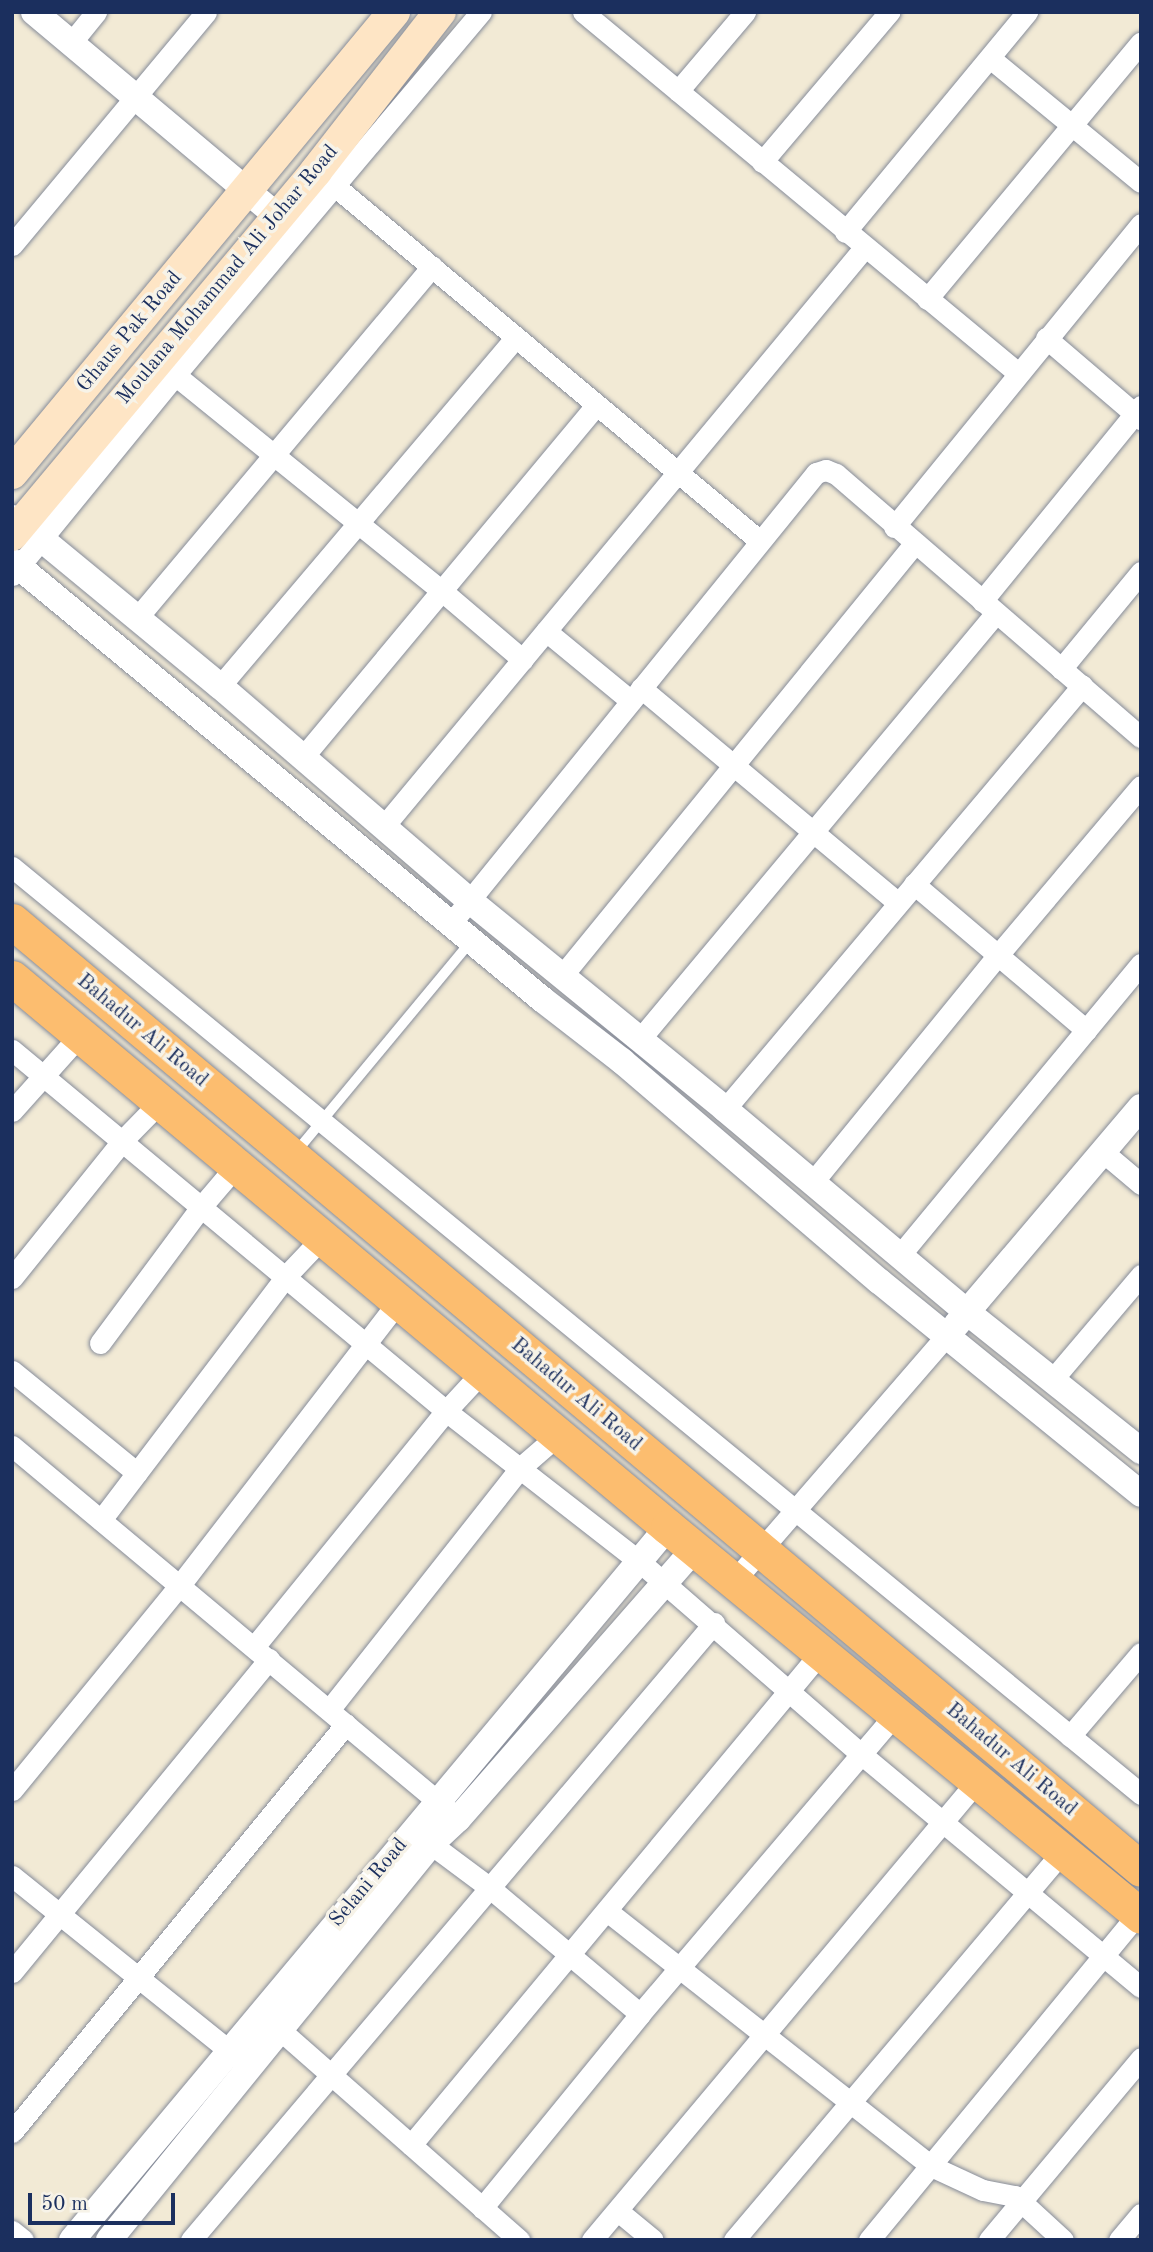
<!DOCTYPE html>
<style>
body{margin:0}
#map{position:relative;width:1153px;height:2252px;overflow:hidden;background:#f2ead5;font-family:"Old Standard TT",serif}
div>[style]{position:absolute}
.roads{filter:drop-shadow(0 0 2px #868c9a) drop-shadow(0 0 2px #868c9a)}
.service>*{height:10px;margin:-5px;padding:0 5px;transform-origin:5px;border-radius:5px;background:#fff}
.minor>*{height:21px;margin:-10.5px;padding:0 10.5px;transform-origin:10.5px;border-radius:10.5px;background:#fff}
.tertiary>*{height:26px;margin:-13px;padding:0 13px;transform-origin:13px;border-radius:13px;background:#fff}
.secondary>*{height:32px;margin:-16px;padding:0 16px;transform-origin:16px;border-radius:16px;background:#fee5c5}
.primary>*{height:35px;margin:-17.5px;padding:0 17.5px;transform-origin:17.5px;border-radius:17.5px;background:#fcbd6f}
span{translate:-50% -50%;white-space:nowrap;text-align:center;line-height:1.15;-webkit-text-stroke:7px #f7f3e8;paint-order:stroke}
.street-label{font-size:21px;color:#1b2f5e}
.frame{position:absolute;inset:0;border:14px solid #1b2f5e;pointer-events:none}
.scale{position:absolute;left:28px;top:2193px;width:147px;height:32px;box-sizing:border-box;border:4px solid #1b2f5e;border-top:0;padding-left:9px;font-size:21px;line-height:24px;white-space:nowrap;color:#1b2f5e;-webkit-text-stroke:5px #f7f3e8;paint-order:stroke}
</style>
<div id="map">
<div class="roads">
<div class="service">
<div style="left:296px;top:1152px;width:274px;rotate:-50.3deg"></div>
</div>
<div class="minor">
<div style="left:583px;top:12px;width:565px;rotate:39.69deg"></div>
<div style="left:71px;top:43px;width:40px;rotate:-51deg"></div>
<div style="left:990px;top:58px;width:195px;rotate:39.4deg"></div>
<div style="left:678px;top:91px;width:104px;rotate:-49.7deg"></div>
<div style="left:762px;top:162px;width:197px;rotate:-49.7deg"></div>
<div style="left:324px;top:177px;width:568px;rotate:39.86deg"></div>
<div style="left:845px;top:232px;width:286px;rotate:-50.4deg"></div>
<div style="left:12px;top:245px;width:303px;rotate:-50.2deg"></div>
<div style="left:927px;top:299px;width:334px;rotate:-50.2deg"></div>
<div style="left:1046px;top:338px;width:125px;rotate:40.5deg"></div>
<div style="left:164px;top:366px;width:358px;rotate:39deg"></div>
<div style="left:442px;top:591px;width:106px;rotate:40.4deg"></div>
<div style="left:894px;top:527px;width:391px;rotate:-50.8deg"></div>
<div style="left:12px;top:575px;width:258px;rotate:-50.8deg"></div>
<div style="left:175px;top:375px;width:475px;rotate:-49.9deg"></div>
<div style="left:982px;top:601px;width:252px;rotate:-50.8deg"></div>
<div style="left:137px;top:618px;width:459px;rotate:-50deg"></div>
<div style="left:546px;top:631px;width:110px;rotate:39.5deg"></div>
<div style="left:1061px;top:669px;width:126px;rotate:-50.5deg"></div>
<div style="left:220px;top:686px;width:456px;rotate:-49.7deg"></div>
<div style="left:641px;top:688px;width:335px;rotate:39.9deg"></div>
<div style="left:303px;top:757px;width:458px;rotate:-50.2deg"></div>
<div style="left:384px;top:826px;width:751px;rotate:-50.29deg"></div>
<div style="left:12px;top:867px;width:1461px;rotate:39.39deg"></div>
<div style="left:914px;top:884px;width:226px;rotate:40.3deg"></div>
<div style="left:452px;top:922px;width:578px;rotate:-50.97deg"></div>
<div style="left:816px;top:473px;width:10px;rotate:-17deg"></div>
<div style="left:826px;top:470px;width:11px;rotate:22deg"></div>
<div style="left:836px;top:474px;width:403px;rotate:40.8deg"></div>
<div style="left:561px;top:977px;width:559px;rotate:-50.81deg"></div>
<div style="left:640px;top:1039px;width:555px;rotate:-50.12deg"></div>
<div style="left:12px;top:1050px;width:565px;rotate:39.75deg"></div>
<div style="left:446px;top:1411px;width:246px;rotate:37.9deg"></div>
<div style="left:640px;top:1562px;width:293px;rotate:41deg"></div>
<div style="left:861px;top:1754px;width:364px;rotate:39.8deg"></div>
<div style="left:725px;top:1109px;width:554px;rotate:-49.84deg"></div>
<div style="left:12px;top:1111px;width:102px;rotate:-48.2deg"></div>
<div style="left:1103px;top:1152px;width:50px;rotate:40.1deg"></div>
<div style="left:812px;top:1183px;width:294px;rotate:-50.8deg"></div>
<div style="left:998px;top:955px;width:221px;rotate:-49.8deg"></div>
<div style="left:900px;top:1255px;width:378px;rotate:-50.4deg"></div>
<div style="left:12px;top:1278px;width:176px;rotate:-51.2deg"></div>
<div style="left:122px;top:1141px;width:54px;rotate:-45.7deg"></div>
<div style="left:100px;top:1343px;width:169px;rotate:-53.4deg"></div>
<div style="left:201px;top:1207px;width:54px;rotate:-49.5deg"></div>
<div style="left:12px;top:1371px;width:161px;rotate:39.2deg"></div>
<div style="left:1052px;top:1380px;width:138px;rotate:-49.7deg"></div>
<div style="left:12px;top:1446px;width:568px;rotate:39.86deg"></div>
<div style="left:101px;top:1520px;width:306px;rotate:-52.8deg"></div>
<div style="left:286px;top:1276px;width:52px;rotate:-46.5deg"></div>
<div style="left:733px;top:1582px;width:325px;rotate:-49.1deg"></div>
<div style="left:254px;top:1647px;width:304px;rotate:-50.9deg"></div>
<div style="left:446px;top:1411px;width:53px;rotate:-47.3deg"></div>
<div style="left:329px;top:1710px;width:308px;rotate:-51.7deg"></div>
<div style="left:520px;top:1468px;width:49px;rotate:-40.9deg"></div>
<div style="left:1070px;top:1736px;width:109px;rotate:-49.5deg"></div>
<div style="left:12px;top:1790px;width:265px;rotate:-50.7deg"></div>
<div style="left:180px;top:1585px;width:359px;rotate:-52.4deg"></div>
<div style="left:431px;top:1844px;width:74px;rotate:36.7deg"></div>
<div style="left:490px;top:1888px;width:196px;rotate:40deg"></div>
<div style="left:12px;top:1876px;width:295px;rotate:38.8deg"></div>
<div style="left:607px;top:1911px;width:412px;rotate:38.2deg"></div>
<div style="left:931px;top:2166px;width:57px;rotate:24.8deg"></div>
<div style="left:983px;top:2190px;width:33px;rotate:11deg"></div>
<div style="left:1015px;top:2196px;width:65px;rotate:42.5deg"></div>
<div style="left:12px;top:1972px;width:405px;rotate:-50.6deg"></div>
<div style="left:279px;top:2029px;width:320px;rotate:41.3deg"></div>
<div style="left:12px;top:2132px;width:527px;rotate:-50.7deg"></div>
<div style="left:411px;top:2145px;width:641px;rotate:-50.25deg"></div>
<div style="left:482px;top:2208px;width:250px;rotate:-50.8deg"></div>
<div style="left:640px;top:2014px;width:394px;rotate:-49.6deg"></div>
<div style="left:618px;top:2211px;width:45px;rotate:39.6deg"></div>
<div style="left:12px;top:2231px;width:14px;rotate:39deg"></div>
<div style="left:191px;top:2240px;width:809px;rotate:-49.71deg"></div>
<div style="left:592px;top:2240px;width:600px;rotate:-50deg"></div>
<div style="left:734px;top:2240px;width:509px;rotate:-49.78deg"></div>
<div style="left:869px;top:2240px;width:423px;rotate:-50.5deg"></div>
<div style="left:989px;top:2240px;width:237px;rotate:-50.1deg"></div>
<div style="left:1119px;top:2240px;width:34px;rotate:-50deg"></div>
</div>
<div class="tertiary">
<div style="left:34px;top:12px;width:317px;rotate:40deg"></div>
<div style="left:12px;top:518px;width:11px;rotate:27deg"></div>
<div style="left:22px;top:523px;width:256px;rotate:39.5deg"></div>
<div style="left:220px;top:686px;width:328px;rotate:40.7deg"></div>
<div style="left:469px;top:900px;width:330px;rotate:39.2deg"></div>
<div style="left:725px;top:1109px;width:316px;rotate:40deg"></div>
<div style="left:967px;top:1312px;width:223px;rotate:38.6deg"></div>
<div style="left:12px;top:561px;width:689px;rotate:39.58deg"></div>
<div style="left:543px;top:1000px;width:100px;rotate:37.7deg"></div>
<div style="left:622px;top:1061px;width:338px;rotate:40.6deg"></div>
<div style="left:879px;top:1281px;width:338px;rotate:39.1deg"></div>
<div style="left:956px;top:1325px;width:286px;rotate:-49.7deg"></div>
<div style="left:72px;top:2240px;width:929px;rotate:-50.11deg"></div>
<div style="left:109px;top:2240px;width:510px;rotate:-50.88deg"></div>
<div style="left:431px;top:1844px;width:37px;rotate:-43deg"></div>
<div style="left:458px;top:1819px;width:359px;rotate:-48.8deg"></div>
</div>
<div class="secondary">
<div style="left:12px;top:473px;width:599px;rotate:-50.35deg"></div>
<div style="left:12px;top:535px;width:474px;rotate:-50.1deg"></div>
<div style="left:316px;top:171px;width:202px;rotate:-52.1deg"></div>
</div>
<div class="primary">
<div style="left:12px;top:921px;width:1474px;rotate:40.02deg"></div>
<div style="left:12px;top:978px;width:855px;rotate:39.93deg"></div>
<div style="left:668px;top:1527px;width:612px;rotate:39.43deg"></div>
</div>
</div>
<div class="street-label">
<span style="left:228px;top:275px;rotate:-50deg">Moulana Mohammad Ali Johar Road</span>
<span style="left:130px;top:332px;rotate:-50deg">Ghaus Pak Road</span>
<span style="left:142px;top:1031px;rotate:40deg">Bahadur Ali Road</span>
<span style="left:576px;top:1395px;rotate:40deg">Bahadur Ali Road</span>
<span style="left:1011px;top:1760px;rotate:40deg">Bahadur Ali Road</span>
<span style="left:369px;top:1883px;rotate:-50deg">Selani Road</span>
</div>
<div class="frame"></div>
<div class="scale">50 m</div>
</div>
